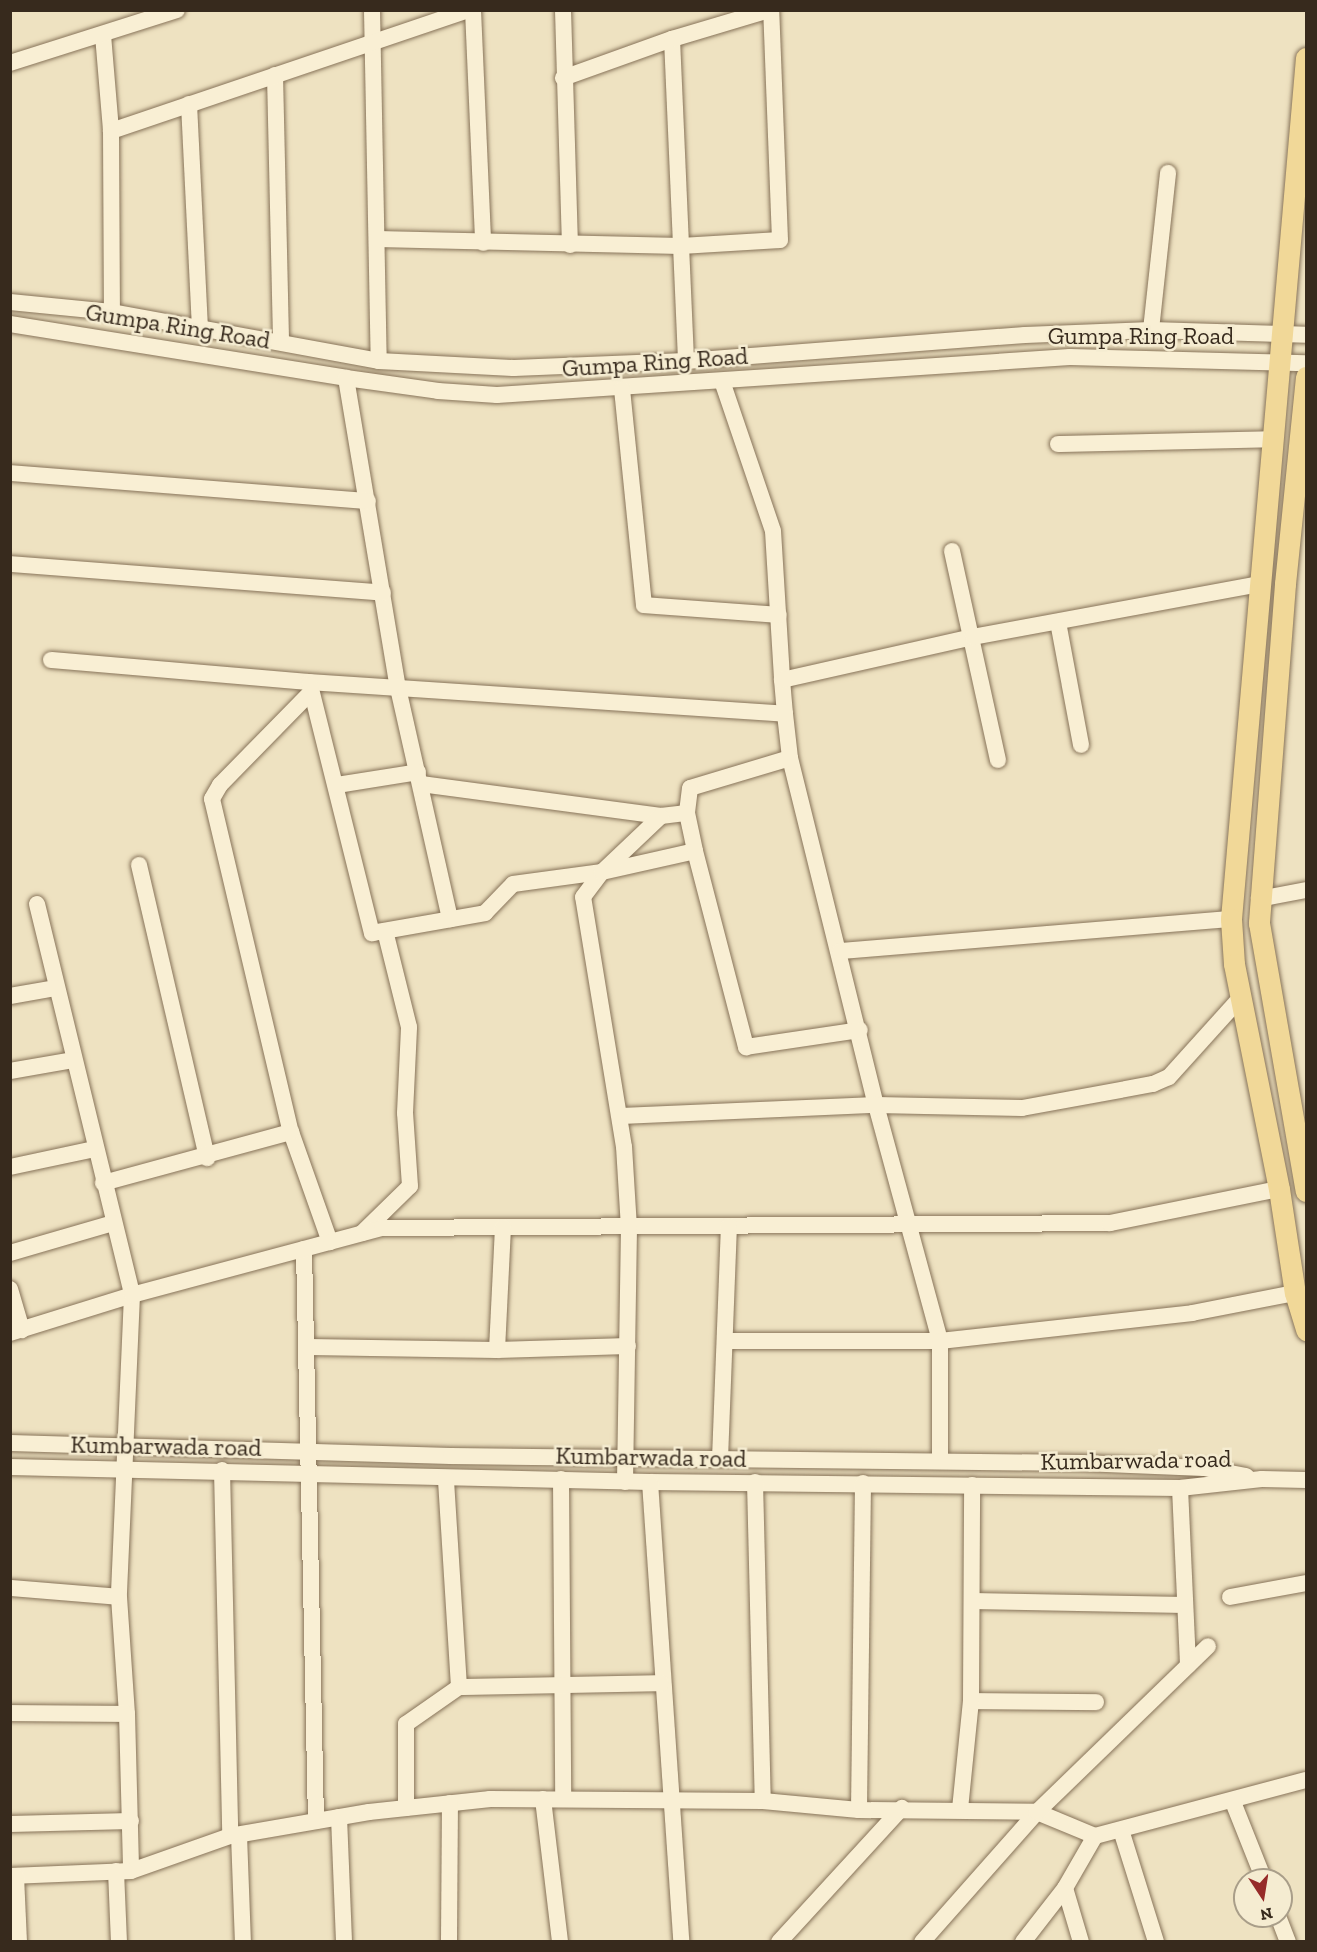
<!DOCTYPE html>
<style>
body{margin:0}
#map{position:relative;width:1317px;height:1952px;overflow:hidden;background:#eee2c1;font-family:"Zilla Slab",serif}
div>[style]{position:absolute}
.roads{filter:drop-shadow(0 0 2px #877359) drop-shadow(0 0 2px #877359)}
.minor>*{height:16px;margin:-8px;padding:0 8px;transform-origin:8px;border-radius:8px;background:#f9efd4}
.major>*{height:21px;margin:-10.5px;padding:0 10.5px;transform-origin:10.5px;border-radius:10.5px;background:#f1d898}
span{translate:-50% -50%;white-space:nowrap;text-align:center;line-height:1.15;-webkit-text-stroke:5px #f5ecd1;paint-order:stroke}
.street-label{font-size:24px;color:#372a1d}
.frame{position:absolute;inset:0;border:12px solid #372a1d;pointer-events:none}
.north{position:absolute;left:1233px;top:1868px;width:60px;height:60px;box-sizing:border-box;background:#f5ecd1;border:2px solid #a99e89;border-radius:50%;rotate:168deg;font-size:16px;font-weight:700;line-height:24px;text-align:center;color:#372a1d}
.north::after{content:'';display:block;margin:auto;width:21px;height:27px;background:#962b29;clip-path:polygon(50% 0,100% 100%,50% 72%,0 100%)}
</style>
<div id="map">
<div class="roads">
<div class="minor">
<div style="left:372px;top:10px;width:351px;rotate:88.9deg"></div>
<div style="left:473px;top:10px;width:233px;rotate:87.5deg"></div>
<div style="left:563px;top:10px;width:235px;rotate:88.3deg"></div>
<div style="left:103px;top:35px;width:96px;rotate:85.2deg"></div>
<div style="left:111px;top:131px;width:181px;rotate:89.7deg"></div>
<div style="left:672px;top:39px;width:322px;rotate:87.5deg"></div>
<div style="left:10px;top:63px;width:175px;rotate:-17.6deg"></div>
<div style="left:275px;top:75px;width:265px;rotate:88.7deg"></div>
<div style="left:563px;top:78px;width:116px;rotate:-19.7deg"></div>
<div style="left:672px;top:39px;width:101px;rotate:-16.6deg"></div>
<div style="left:189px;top:104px;width:222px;rotate:87.2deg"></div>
<div style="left:111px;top:131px;width:378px;rotate:-18.7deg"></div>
<div style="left:377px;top:239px;width:304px;rotate:1.3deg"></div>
<div style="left:681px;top:246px;width:99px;rotate:-3.5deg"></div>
<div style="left:780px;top:240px;width:230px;rotate:-92.2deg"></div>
<div style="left:10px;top:302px;width:102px;rotate:5.6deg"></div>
<div style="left:112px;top:312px;width:271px;rotate:10.4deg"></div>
<div style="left:379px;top:361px;width:135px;rotate:3deg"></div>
<div style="left:514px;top:368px;width:172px;rotate:-2.3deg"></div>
<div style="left:686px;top:361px;width:340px;rotate:-4.4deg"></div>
<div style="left:1025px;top:335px;width:126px;rotate:-2.3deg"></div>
<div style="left:1151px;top:330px;width:155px;rotate:1.8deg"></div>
<div style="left:10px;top:324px;width:340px;rotate:9.1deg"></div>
<div style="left:346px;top:378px;width:93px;rotate:8deg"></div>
<div style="left:438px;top:391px;width:59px;rotate:3.9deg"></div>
<div style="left:497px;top:395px;width:574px;rotate:-3.79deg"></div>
<div style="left:1070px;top:357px;width:236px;rotate:1.5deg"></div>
<div style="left:1151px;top:330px;width:158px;rotate:-83.8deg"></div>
<div style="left:346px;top:378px;width:314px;rotate:80.5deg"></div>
<div style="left:398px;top:688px;width:237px;rotate:77.3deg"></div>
<div style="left:722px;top:381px;width:158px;rotate:71.2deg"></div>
<div style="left:773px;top:531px;width:149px;rotate:86.5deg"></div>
<div style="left:622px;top:389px;width:217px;rotate:84.2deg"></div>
<div style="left:644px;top:605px;width:135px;rotate:4.2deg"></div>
<div style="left:1058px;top:444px;width:216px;rotate:-1.3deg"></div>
<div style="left:10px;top:473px;width:359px;rotate:4.5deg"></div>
<div style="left:952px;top:551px;width:214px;rotate:77.6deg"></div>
<div style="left:10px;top:564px;width:374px;rotate:4.4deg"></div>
<div style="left:1058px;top:622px;width:125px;rotate:79.4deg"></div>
<div style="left:51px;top:660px;width:259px;rotate:4.9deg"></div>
<div style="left:309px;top:682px;width:477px;rotate:3.8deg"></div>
<div style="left:785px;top:714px;width:44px;rotate:83.5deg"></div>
<div style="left:790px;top:758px;width:357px;rotate:76.1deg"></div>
<div style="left:876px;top:1105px;width:245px;rotate:74.8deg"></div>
<div style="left:940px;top:1341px;width:215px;rotate:180deg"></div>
<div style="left:310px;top:685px;width:256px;rotate:76deg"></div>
<div style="left:372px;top:933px;width:115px;rotate:-10deg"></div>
<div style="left:485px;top:913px;width:40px;rotate:-46deg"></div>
<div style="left:513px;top:884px;width:90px;rotate:-7.7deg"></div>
<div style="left:602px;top:872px;width:95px;rotate:-12.7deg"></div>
<div style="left:311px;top:692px;width:130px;rotate:134.4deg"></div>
<div style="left:220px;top:785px;width:16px;rotate:120deg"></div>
<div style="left:212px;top:799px;width:342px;rotate:76.7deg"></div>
<div style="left:291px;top:1132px;width:117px;rotate:70.5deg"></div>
<div style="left:785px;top:714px;width:34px;rotate:-95deg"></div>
<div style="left:782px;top:680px;width:196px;rotate:-12.7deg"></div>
<div style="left:973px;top:637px;width:291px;rotate:-10.5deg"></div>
<div style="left:790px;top:758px;width:104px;rotate:163.3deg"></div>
<div style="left:690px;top:788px;width:25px;rotate:97deg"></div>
<div style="left:687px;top:813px;width:39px;rotate:78deg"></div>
<div style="left:695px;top:851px;width:203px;rotate:75.4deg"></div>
<div style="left:746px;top:1047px;width:115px;rotate:-8.5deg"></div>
<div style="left:421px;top:784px;width:242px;rotate:7.6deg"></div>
<div style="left:661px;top:816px;width:26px;rotate:-7deg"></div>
<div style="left:337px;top:785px;width:82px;rotate:-9.1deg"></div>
<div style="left:139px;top:865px;width:301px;rotate:76.9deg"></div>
<div style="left:1259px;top:899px;width:48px;rotate:-10.8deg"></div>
<div style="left:37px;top:904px;width:402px;rotate:76.3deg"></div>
<div style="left:132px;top:1295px;width:302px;rotate:92.5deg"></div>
<div style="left:119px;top:1597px;width:117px;rotate:86.1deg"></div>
<div style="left:127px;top:1714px;width:157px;rotate:88.5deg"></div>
<div style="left:840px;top:951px;width:392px;rotate:-4.7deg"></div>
<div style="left:10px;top:996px;width:47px;rotate:-9.9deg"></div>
<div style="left:10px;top:1071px;width:65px;rotate:-9.8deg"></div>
<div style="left:621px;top:1116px;width:255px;rotate:-2.5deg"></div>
<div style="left:876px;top:1105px;width:146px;rotate:1.2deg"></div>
<div style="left:1022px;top:1108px;width:133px;rotate:-10.4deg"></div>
<div style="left:1153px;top:1084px;width:17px;rotate:-24deg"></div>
<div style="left:1169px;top:1077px;width:108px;rotate:-48deg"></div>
<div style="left:10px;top:1167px;width:87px;rotate:-12deg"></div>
<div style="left:103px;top:1183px;width:195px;rotate:-15.2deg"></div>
<div style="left:362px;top:1233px;width:67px;rotate:-44.4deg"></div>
<div style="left:410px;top:1186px;width:73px;rotate:-93.9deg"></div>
<div style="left:405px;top:1113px;width:86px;rotate:-87.3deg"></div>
<div style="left:409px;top:1027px;width:99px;rotate:-104deg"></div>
<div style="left:304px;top:1249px;width:572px;rotate:88.8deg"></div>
<div style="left:10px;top:1253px;width:107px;rotate:-16.2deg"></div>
<div style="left:10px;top:1289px;width:43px;rotate:73.7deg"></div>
<div style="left:10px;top:1333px;width:128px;rotate:-17.3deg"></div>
<div style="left:132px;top:1295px;width:259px;rotate:-15deg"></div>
<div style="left:382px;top:1228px;width:728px;rotate:-0.39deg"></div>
<div style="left:1110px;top:1223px;width:172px;rotate:-11.4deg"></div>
<div style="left:309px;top:1347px;width:188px;rotate:0.9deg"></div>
<div style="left:497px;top:1350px;width:131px;rotate:-1.7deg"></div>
<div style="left:497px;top:1350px;width:123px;rotate:-87.2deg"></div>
<div style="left:10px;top:1443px;width:441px;rotate:1.7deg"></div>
<div style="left:451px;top:1456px;width:631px;rotate:0.64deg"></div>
<div style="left:1082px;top:1463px;width:122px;rotate:2.3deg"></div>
<div style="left:1204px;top:1468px;width:43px;rotate:10.8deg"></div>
<div style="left:720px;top:1459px;width:233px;rotate:-87.8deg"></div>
<div style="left:940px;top:1461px;width:120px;rotate:-90deg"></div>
<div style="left:940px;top:1341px;width:254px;rotate:-6.3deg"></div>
<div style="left:1192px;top:1313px;width:105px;rotate:-11deg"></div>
<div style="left:10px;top:1467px;width:640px;rotate:1.34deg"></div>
<div style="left:650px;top:1482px;width:530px;rotate:0.65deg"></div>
<div style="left:1180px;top:1488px;width:82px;rotate:-6.3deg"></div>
<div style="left:1262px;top:1479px;width:44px;rotate:1.3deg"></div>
<div style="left:222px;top:1470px;width:366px;rotate:88.7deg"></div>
<div style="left:561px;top:1479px;width:320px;rotate:89.6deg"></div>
<div style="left:625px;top:1482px;width:254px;rotate:-89.1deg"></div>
<div style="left:629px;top:1228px;width:81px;rotate:-93.5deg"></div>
<div style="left:624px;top:1147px;width:253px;rotate:-99.3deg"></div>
<div style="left:583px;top:897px;width:31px;rotate:-53deg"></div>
<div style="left:602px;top:872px;width:81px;rotate:-43.5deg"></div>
<div style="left:650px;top:1482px;width:461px;rotate:86.1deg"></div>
<div style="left:755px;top:1482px;width:319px;rotate:88.6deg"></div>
<div style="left:1180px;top:1488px;width:177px;rotate:87.4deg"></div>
<div style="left:10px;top:1588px;width:109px;rotate:4.7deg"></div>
<div style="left:1230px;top:1597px;width:77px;rotate:-10.4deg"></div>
<div style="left:972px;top:1601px;width:213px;rotate:1.1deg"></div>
<div style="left:459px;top:1687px;width:202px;rotate:-1.1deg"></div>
<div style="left:971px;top:1701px;width:125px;rotate:0.5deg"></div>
<div style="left:10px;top:1713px;width:117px;rotate:0.5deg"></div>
<div style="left:543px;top:1799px;width:144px;rotate:83.2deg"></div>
<div style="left:1233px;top:1802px;width:84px;rotate:68.3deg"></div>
<div style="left:406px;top:1808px;width:84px;rotate:-90deg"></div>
<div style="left:406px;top:1724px;width:65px;rotate:-34.9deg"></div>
<div style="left:459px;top:1687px;width:209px;rotate:-93.6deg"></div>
<div style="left:960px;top:1809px;width:109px;rotate:-84.2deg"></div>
<div style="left:971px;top:1701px;width:216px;rotate:-89.7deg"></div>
<div style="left:859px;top:1810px;width:327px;rotate:-89.3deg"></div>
<div style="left:339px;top:1817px;width:125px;rotate:87.7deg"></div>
<div style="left:10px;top:1824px;width:121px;rotate:-1.4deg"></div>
<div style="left:1121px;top:1830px;width:117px;rotate:72.6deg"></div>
<div style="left:239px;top:1835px;width:107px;rotate:87.9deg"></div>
<div style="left:116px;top:1871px;width:71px;rotate:87.6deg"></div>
<div style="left:10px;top:1876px;width:121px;rotate:-2.4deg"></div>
<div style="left:131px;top:1871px;width:105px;rotate:-19.5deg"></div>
<div style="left:230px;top:1836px;width:141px;rotate:-9.8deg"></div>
<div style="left:369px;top:1812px;width:122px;rotate:-6.1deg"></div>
<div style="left:490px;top:1799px;width:273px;rotate:0.4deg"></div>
<div style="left:763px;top:1801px;width:96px;rotate:5.4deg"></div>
<div style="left:859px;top:1810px;width:178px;rotate:0.6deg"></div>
<div style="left:1037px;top:1812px;width:63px;rotate:22.5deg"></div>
<div style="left:1095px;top:1836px;width:218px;rotate:-14.9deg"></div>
<div style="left:16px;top:1876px;width:66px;rotate:87.4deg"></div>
<div style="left:1065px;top:1888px;width:56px;rotate:73.5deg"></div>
<div style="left:1278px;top:1916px;width:28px;rotate:69deg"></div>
<div style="left:449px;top:1942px;width:139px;rotate:-89.6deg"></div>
<div style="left:779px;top:1942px;width:182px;rotate:-47.5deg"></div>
<div style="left:922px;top:1942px;width:174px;rotate:-48.5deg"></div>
<div style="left:1037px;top:1812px;width:238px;rotate:-44.1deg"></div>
<div style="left:1023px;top:1942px;width:68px;rotate:-52.1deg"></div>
<div style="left:1065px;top:1888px;width:60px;rotate:-60deg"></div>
</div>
<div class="major">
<div style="left:1306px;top:58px;width:864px;rotate:94.98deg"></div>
<div style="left:1231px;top:919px;width:45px;rotate:86.2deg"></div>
<div style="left:1234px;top:964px;width:229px;rotate:78.7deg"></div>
<div style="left:1279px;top:1189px;width:105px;rotate:81.3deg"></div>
<div style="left:1295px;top:1293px;width:39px;rotate:73deg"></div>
<div style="left:1306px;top:377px;width:208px;rotate:95.8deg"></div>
<div style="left:1285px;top:584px;width:340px;rotate:94.4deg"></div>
<div style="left:1259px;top:923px;width:272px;rotate:80.1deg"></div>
</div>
</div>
<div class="street-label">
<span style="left:178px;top:326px;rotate:9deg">Gumpa Ring Road</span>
<span style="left:1141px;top:336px">Gumpa Ring Road</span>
<span style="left:655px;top:362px;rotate:-4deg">Gumpa Ring Road</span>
<span style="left:166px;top:1446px;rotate:1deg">Kumbarwada road</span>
<span style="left:651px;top:1457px;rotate:1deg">Kumbarwada road</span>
<span style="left:1136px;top:1460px;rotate:-1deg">Kumbarwada road</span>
</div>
<div class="frame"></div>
<div class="north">N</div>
</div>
